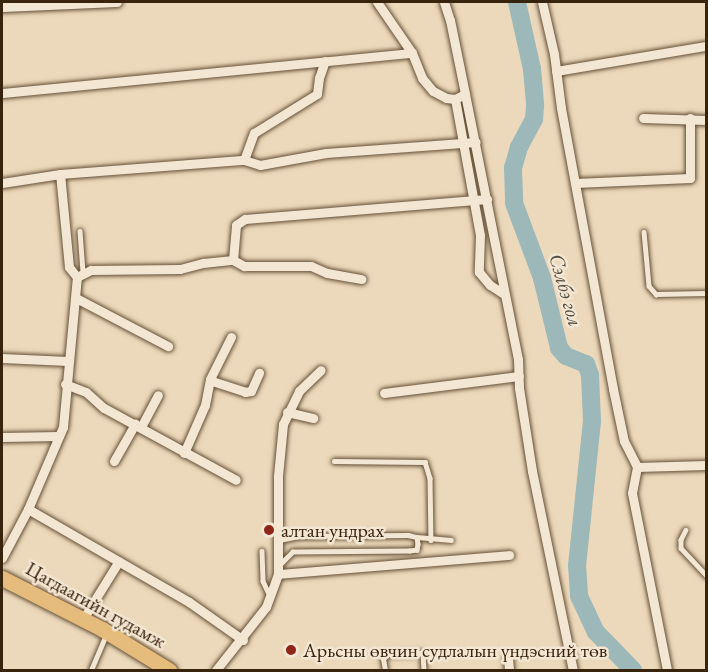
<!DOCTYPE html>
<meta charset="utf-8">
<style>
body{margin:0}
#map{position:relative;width:708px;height:672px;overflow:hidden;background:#ecd8ba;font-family:"EB Garamond",serif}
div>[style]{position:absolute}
.river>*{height:18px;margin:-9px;padding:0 9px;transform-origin:9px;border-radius:9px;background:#9cb8b9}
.roads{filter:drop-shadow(0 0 2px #655038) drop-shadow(0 0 2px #655038)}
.lane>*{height:4.5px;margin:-2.25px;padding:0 2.25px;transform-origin:2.25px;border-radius:2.25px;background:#f3e6d2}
.street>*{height:9px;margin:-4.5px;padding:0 4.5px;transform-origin:4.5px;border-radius:4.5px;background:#f3e6d2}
.primary>*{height:15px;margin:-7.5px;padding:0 7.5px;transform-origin:7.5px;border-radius:7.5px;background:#e6bc7d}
.dots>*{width:16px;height:16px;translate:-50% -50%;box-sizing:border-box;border:3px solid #f3e6d2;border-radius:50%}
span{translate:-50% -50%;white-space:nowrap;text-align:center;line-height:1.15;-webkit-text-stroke:5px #f3e6d2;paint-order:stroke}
.poi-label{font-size:20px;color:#38230c}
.left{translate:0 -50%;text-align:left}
.street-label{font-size:20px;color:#38230c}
.water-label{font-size:21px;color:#565040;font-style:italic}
.frame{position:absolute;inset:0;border:3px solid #38230c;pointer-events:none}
</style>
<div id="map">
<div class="river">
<div style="left:517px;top:2px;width:69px;rotate:77.4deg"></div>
<div style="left:532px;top:69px;width:37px;rotate:85deg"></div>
<div style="left:535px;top:106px;width:13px;rotate:94deg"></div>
<div style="left:534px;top:119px;width:32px;rotate:118deg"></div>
<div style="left:519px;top:147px;width:22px;rotate:106deg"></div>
<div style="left:513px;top:168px;width:35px;rotate:88deg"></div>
<div style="left:514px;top:203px;width:80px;rotate:69.5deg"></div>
<div style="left:542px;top:278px;width:72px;rotate:76.3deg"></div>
<div style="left:559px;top:348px;width:11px;rotate:49deg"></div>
<div style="left:566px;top:356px;width:22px;rotate:22deg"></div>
<div style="left:586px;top:364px;width:12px;rotate:70deg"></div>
<div style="left:590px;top:375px;width:46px;rotate:87.5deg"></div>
<div style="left:592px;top:421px;width:145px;rotate:95.9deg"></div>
<div style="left:577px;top:565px;width:31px;rotate:86deg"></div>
<div style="left:579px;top:596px;width:40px;rotate:65deg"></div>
<div style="left:596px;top:632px;width:53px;rotate:45.8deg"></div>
</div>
<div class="roads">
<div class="lane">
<div style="left:80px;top:231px;width:41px;rotate:85.8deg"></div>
<div style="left:644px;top:232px;width:54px;rotate:84.7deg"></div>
<div style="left:649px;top:286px;width:11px;rotate:49deg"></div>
<div style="left:656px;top:294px;width:50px;rotate:-1.1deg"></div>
<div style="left:334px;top:461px;width:91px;rotate:0.6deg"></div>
<div style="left:425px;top:462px;width:17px;rotate:73deg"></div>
<div style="left:430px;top:478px;width:62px;rotate:89.1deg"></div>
<div style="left:686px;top:530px;width:11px;rotate:117deg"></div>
<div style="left:681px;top:540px;width:8px;rotate:90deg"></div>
<div style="left:681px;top:548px;width:37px;rotate:47deg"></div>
<div style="left:417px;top:537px;width:34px;rotate:5deg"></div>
<div style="left:279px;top:540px;width:20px;rotate:-11deg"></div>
<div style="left:299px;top:536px;width:109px;rotate:-0.5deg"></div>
<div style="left:408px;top:535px;width:9px;rotate:13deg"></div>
<div style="left:417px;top:537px;width:7px;rotate:82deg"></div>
<div style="left:418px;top:544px;width:6px;rotate:99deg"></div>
<div style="left:417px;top:550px;width:7px;rotate:172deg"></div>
<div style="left:410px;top:551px;width:117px;rotate:179.5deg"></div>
<div style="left:293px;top:552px;width:18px;rotate:135deg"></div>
<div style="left:262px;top:551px;width:30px;rotate:88deg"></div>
<div style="left:263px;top:581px;width:14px;rotate:65deg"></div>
<div style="left:91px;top:670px;width:39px;rotate:-67deg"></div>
<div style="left:385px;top:670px;width:11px;rotate:-100deg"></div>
<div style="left:383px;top:659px;width:6px;rotate:-51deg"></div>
<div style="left:387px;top:654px;width:34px;rotate:-2deg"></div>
<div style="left:421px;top:653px;width:3px;rotate:45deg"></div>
<div style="left:423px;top:655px;width:15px;rotate:86deg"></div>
</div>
<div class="street">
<div style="left:377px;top:2px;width:62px;rotate:55.5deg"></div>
<div style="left:412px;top:53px;width:27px;rotate:68deg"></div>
<div style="left:422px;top:78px;width:17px;rotate:50deg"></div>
<div style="left:433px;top:91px;width:15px;rotate:28deg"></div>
<div style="left:446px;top:98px;width:9px;rotate:6deg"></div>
<div style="left:455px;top:99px;width:11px;rotate:-27deg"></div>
<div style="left:465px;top:94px;width:270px;rotate:78.7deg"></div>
<div style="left:518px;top:359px;width:29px;rotate:88deg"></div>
<div style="left:519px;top:388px;width:84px;rotate:81.1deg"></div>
<div style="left:532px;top:471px;width:203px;rotate:78.4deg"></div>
<div style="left:444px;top:2px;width:19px;rotate:72deg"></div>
<div style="left:450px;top:20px;width:76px;rotate:78.5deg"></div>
<div style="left:542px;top:2px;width:53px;rotate:77deg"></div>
<div style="left:554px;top:54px;width:54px;rotate:82.6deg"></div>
<div style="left:561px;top:108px;width:286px;rotate:79.5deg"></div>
<div style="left:613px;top:389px;width:53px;rotate:78.1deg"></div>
<div style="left:624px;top:441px;width:29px;rotate:63deg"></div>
<div style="left:637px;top:467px;width:26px;rotate:101deg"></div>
<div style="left:632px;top:493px;width:180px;rotate:78.8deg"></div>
<div style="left:2px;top:7px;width:115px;rotate:-2.5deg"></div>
<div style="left:556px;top:71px;width:152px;rotate:-9.5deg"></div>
<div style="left:2px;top:93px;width:412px;rotate:-5.6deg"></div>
<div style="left:455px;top:99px;width:138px;rotate:79.6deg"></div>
<div style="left:480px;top:235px;width:37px;rotate:92deg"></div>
<div style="left:479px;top:272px;width:17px;rotate:50deg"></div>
<div style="left:490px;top:285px;width:17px;rotate:33deg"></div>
<div style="left:643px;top:118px;width:63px;rotate:1.8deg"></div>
<div style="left:244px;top:160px;width:29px;rotate:-70deg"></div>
<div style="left:254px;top:133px;width:74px;rotate:-31.8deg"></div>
<div style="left:317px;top:94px;width:16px;rotate:-83deg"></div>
<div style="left:319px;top:78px;width:18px;rotate:-71deg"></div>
<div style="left:2px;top:183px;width:59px;rotate:-8.8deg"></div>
<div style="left:60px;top:174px;width:185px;rotate:-4.4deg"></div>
<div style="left:244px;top:160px;width:17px;rotate:17deg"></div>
<div style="left:260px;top:165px;width:67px;rotate:-10.3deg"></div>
<div style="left:326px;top:153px;width:150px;rotate:-4.2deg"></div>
<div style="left:575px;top:183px;width:115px;rotate:-2.5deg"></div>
<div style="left:690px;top:178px;width:60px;rotate:-90deg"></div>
<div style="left:233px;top:260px;width:13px;rotate:29deg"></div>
<div style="left:244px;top:266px;width:67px"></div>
<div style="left:311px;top:266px;width:17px;rotate:24deg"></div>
<div style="left:327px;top:273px;width:35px;rotate:10deg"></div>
<div style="left:77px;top:277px;width:16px;rotate:-27deg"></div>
<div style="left:91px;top:270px;width:89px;rotate:-0.6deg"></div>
<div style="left:180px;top:269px;width:24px;rotate:-15deg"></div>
<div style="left:203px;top:263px;width:30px;rotate:-6deg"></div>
<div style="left:233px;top:260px;width:35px;rotate:-85deg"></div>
<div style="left:236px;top:225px;width:11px;rotate:-34deg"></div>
<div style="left:245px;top:219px;width:243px;rotate:-4.7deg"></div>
<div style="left:76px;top:298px;width:104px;rotate:27.6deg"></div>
<div style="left:2px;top:358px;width:66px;rotate:2.6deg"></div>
<div style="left:212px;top:381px;width:35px;rotate:18deg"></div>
<div style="left:245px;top:392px;width:6px;rotate:-9deg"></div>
<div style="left:251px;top:391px;width:20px;rotate:-66deg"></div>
<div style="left:65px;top:384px;width:22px;rotate:21deg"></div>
<div style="left:86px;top:392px;width:24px;rotate:42deg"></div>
<div style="left:104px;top:408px;width:150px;rotate:28.6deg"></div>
<div style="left:384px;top:393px;width:136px;rotate:-7.2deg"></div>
<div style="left:287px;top:412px;width:27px;rotate:13deg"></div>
<div style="left:141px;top:427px;width:36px;rotate:-62deg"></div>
<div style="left:2px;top:437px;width:57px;rotate:-1deg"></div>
<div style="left:184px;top:453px;width:52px;rotate:-66.4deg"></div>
<div style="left:205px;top:405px;width:26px;rotate:-79deg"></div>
<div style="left:210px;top:379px;width:47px;rotate:-63.4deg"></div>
<div style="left:114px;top:461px;width:43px;rotate:-60.4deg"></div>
<div style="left:637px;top:467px;width:69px;rotate:-1.7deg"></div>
<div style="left:28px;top:509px;width:186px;rotate:30deg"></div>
<div style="left:189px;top:602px;width:66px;rotate:35.1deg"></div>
<div style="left:2px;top:558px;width:55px;rotate:-62deg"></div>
<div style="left:28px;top:509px;width:89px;rotate:-66.9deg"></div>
<div style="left:63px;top:427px;width:151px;rotate:-84.7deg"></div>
<div style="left:77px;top:277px;width:13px;rotate:-129deg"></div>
<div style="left:69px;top:267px;width:93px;rotate:-95.5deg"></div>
<div style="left:278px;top:574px;width:98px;rotate:-90deg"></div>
<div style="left:278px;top:476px;width:52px;rotate:-84.5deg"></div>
<div style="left:283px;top:424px;width:37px;rotate:-64deg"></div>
<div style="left:299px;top:391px;width:30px;rotate:-44deg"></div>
<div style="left:83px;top:619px;width:68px;rotate:-58.2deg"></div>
<div style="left:508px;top:658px;width:12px;rotate:85deg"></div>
<div style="left:216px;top:670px;width:80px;rotate:-51.6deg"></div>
<div style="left:266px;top:607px;width:35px;rotate:-70deg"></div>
<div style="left:278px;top:574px;width:232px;rotate:-4.7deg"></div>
</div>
<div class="primary">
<div style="left:2px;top:578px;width:112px;rotate:27deg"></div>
<div style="left:102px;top:629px;width:79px;rotate:31.5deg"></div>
</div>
</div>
<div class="dots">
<div style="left:269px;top:530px;background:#8f2418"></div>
<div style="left:291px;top:650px;background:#8f2418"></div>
</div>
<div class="poi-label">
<span class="left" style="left:281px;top:530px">алтан ундрах</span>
<span class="left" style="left:303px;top:650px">Арьсны өвчин судлалын үндэсний төв</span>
</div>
<div class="street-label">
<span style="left:96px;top:605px;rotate:29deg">Цагдаагийн гудамж</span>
</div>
<div class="water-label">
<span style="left:566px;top:290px;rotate:74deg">Сэлбэ гол</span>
</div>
<div class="frame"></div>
</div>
